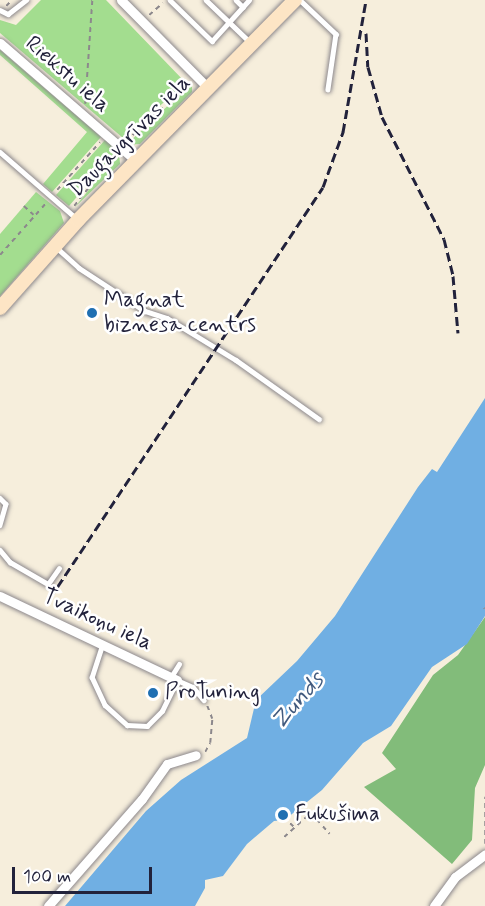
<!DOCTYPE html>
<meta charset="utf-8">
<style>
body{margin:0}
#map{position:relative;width:485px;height:906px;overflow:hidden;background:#f6eedc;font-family:Mynerve,sans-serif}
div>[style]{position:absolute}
.green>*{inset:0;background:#a3dd8f}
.forest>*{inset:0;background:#82bc7a}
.water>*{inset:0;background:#70afe3}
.path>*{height:1.5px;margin-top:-0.75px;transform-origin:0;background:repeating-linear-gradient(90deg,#8c888c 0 4.5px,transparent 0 9px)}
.roads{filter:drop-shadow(0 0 2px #8c888c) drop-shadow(0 0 2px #8c888c)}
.service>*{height:4.5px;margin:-2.25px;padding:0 2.25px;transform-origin:2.25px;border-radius:2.25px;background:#fff}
.minor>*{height:9px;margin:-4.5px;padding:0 4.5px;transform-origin:4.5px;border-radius:4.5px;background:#fff}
.secondary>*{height:14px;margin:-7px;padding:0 7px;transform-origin:7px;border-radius:7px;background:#fde5c5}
.rail>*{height:3px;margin-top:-1.5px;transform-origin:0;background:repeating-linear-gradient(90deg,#22223b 0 9px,transparent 0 13.5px)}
.dots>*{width:16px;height:16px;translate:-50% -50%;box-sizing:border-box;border:3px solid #fff;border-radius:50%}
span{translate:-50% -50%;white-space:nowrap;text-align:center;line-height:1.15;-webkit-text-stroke:5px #fff;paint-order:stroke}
.street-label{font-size:22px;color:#22223b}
.poi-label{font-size:22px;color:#22223b}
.left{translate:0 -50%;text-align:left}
.water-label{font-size:24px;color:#415a7e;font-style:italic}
.scale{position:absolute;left:12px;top:867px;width:140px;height:27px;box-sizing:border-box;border:3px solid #22223b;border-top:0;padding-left:8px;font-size:18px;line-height:21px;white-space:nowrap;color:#22223b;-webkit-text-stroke:4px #fff;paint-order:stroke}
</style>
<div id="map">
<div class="green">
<div style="clip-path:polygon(41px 0,106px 0,186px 83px,123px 138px,0 33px,0 20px,16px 25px)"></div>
<div style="clip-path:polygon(0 50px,101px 137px,52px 192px,43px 184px,87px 132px,0 55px)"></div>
<div style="clip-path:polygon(192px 83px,192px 92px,140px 144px,126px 145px)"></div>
<div style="clip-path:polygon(105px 140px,117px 150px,69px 206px,56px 195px)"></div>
<div style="clip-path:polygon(119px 152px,120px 164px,75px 207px)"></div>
<div style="clip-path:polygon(36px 192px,60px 211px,64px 223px,0 296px,0 234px)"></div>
</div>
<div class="forest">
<div style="clip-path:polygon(485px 617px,485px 765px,475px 788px,472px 840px,452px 864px,364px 787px,396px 769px,382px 753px,433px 675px,458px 655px)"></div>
</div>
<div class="water">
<div style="clip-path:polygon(485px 398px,485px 616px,467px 644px,432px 667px,391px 726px,363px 743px,322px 790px,287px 818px,282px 809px,277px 814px,285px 820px,274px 821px,247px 844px,223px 876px,205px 880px,205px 888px,195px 906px,65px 906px,146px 811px,181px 780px,247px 738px,256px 700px,297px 661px,335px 616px,418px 487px,432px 469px,437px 472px)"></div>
</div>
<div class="path">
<div style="left:6px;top:6px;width:8px;rotate:-45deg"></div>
<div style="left:149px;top:15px;width:18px;rotate:-41deg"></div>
<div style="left:85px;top:104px;width:104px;rotate:-86.1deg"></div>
<div style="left:126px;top:141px;width:86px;rotate:-42.6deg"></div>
<div style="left:57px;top:190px;width:64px;rotate:-48.1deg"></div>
<div style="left:24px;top:206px;width:13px;rotate:42deg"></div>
<div style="left:74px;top:206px;width:64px;rotate:-51.3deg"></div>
<div style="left:0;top:255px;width:69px;rotate:-48.5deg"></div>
<div style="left:484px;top:608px;width:1px;rotate:45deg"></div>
<div style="left:205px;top:752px;width:10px;rotate:-61deg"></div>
<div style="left:210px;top:743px;width:24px;rotate:-85deg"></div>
<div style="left:212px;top:719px;width:14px;rotate:-111deg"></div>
<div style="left:284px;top:817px;width:14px;rotate:45deg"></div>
<div style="left:284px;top:837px;width:36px;rotate:-42deg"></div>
<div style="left:311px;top:813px;width:28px;rotate:48deg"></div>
<div style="left:485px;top:844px;width:47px;rotate:-90deg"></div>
</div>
<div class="roads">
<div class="service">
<div style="left:170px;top:0;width:59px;rotate:44.3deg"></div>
<div style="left:212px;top:41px;width:55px;rotate:-47.9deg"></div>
<div style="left:206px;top:0;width:61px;rotate:43.7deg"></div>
<div style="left:236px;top:0;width:10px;rotate:45deg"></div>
<div style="left:300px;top:0;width:50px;rotate:43.4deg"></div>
<div style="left:336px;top:34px;width:56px;rotate:98.3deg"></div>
<div style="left:0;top:10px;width:9px;rotate:27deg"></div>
<div style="left:8px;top:14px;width:23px;rotate:-38deg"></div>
<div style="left:0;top:152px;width:102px;rotate:41deg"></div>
<div style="left:56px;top:247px;width:31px;rotate:42deg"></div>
<div style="left:79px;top:268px;width:79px;rotate:33.1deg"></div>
<div style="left:145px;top:311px;width:23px;rotate:18deg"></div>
<div style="left:167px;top:318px;width:81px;rotate:31.3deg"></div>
<div style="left:236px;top:360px;width:102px;rotate:35.4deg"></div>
<div style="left:0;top:498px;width:8px;rotate:45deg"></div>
<div style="left:6px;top:504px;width:22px;rotate:106deg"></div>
<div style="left:0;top:550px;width:16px;rotate:50deg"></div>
<div style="left:10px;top:562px;width:44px;rotate:30.1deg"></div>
<div style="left:48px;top:584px;width:19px;rotate:-55deg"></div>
<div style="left:103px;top:644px;width:35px;rotate:108deg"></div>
<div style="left:92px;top:677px;width:31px;rotate:65deg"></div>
<div style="left:105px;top:705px;width:30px;rotate:42deg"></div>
<div style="left:127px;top:725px;width:20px;rotate:3deg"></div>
<div style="left:147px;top:726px;width:21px;rotate:-45deg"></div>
<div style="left:162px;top:711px;width:34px;rotate:-64deg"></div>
<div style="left:177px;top:680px;width:17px;rotate:24deg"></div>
<div style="left:193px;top:687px;width:17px;rotate:50deg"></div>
<div style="left:171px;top:677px;width:15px;rotate:-58deg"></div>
</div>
<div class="minor">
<div style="left:121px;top:0;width:124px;rotate:45.3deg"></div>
<div style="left:0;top:43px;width:180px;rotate:40.9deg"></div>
<div style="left:0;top:596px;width:196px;rotate:25.4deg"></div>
<div style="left:48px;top:906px;width:142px;rotate:-48.7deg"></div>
<div style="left:142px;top:799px;width:43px;rotate:-54.5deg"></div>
<div style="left:167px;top:764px;width:30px;rotate:-17deg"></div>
<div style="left:434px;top:906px;width:36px;rotate:-54deg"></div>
<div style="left:455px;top:877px;width:38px;rotate:-37deg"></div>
</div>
<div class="secondary">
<div style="left:0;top:308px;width:118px;rotate:-48.4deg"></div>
<div style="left:78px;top:220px;width:309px;rotate:-45.4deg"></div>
</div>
</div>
<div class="rail">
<div style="left:366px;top:33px;width:34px;rotate:87deg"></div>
<div style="left:368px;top:67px;width:52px;rotate:74.4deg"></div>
<div style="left:382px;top:117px;width:137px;rotate:63.1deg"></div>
<div style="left:444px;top:239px;width:38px;rotate:76deg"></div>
<div style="left:453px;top:276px;width:57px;rotate:85deg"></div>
<div style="left:50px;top:598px;width:493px;rotate:-56.4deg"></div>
<div style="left:323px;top:187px;width:59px;rotate:-70deg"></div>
<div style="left:343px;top:132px;width:134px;rotate:-80.1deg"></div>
</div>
<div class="dots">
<div style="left:92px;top:313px;background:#1f6fb2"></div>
<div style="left:153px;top:693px;background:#1f6fb2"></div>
<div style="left:283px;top:815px;background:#1f6fb2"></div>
</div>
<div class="street-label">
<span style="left:67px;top:75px;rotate:41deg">Riekstu iela</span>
<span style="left:130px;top:137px;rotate:-45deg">Daugavgrīvas iela</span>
<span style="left:97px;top:620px;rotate:25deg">Tvaikoņu iela</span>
</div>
<div class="poi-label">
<span class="left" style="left:104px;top:313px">Magnat<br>biznesa centrs</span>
<span class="left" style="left:165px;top:693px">ProTuning</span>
<span class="left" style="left:295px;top:815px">Fukušima</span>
</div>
<div class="water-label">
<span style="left:298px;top:701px;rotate:-49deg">Zunds</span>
</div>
<div class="scale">100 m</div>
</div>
